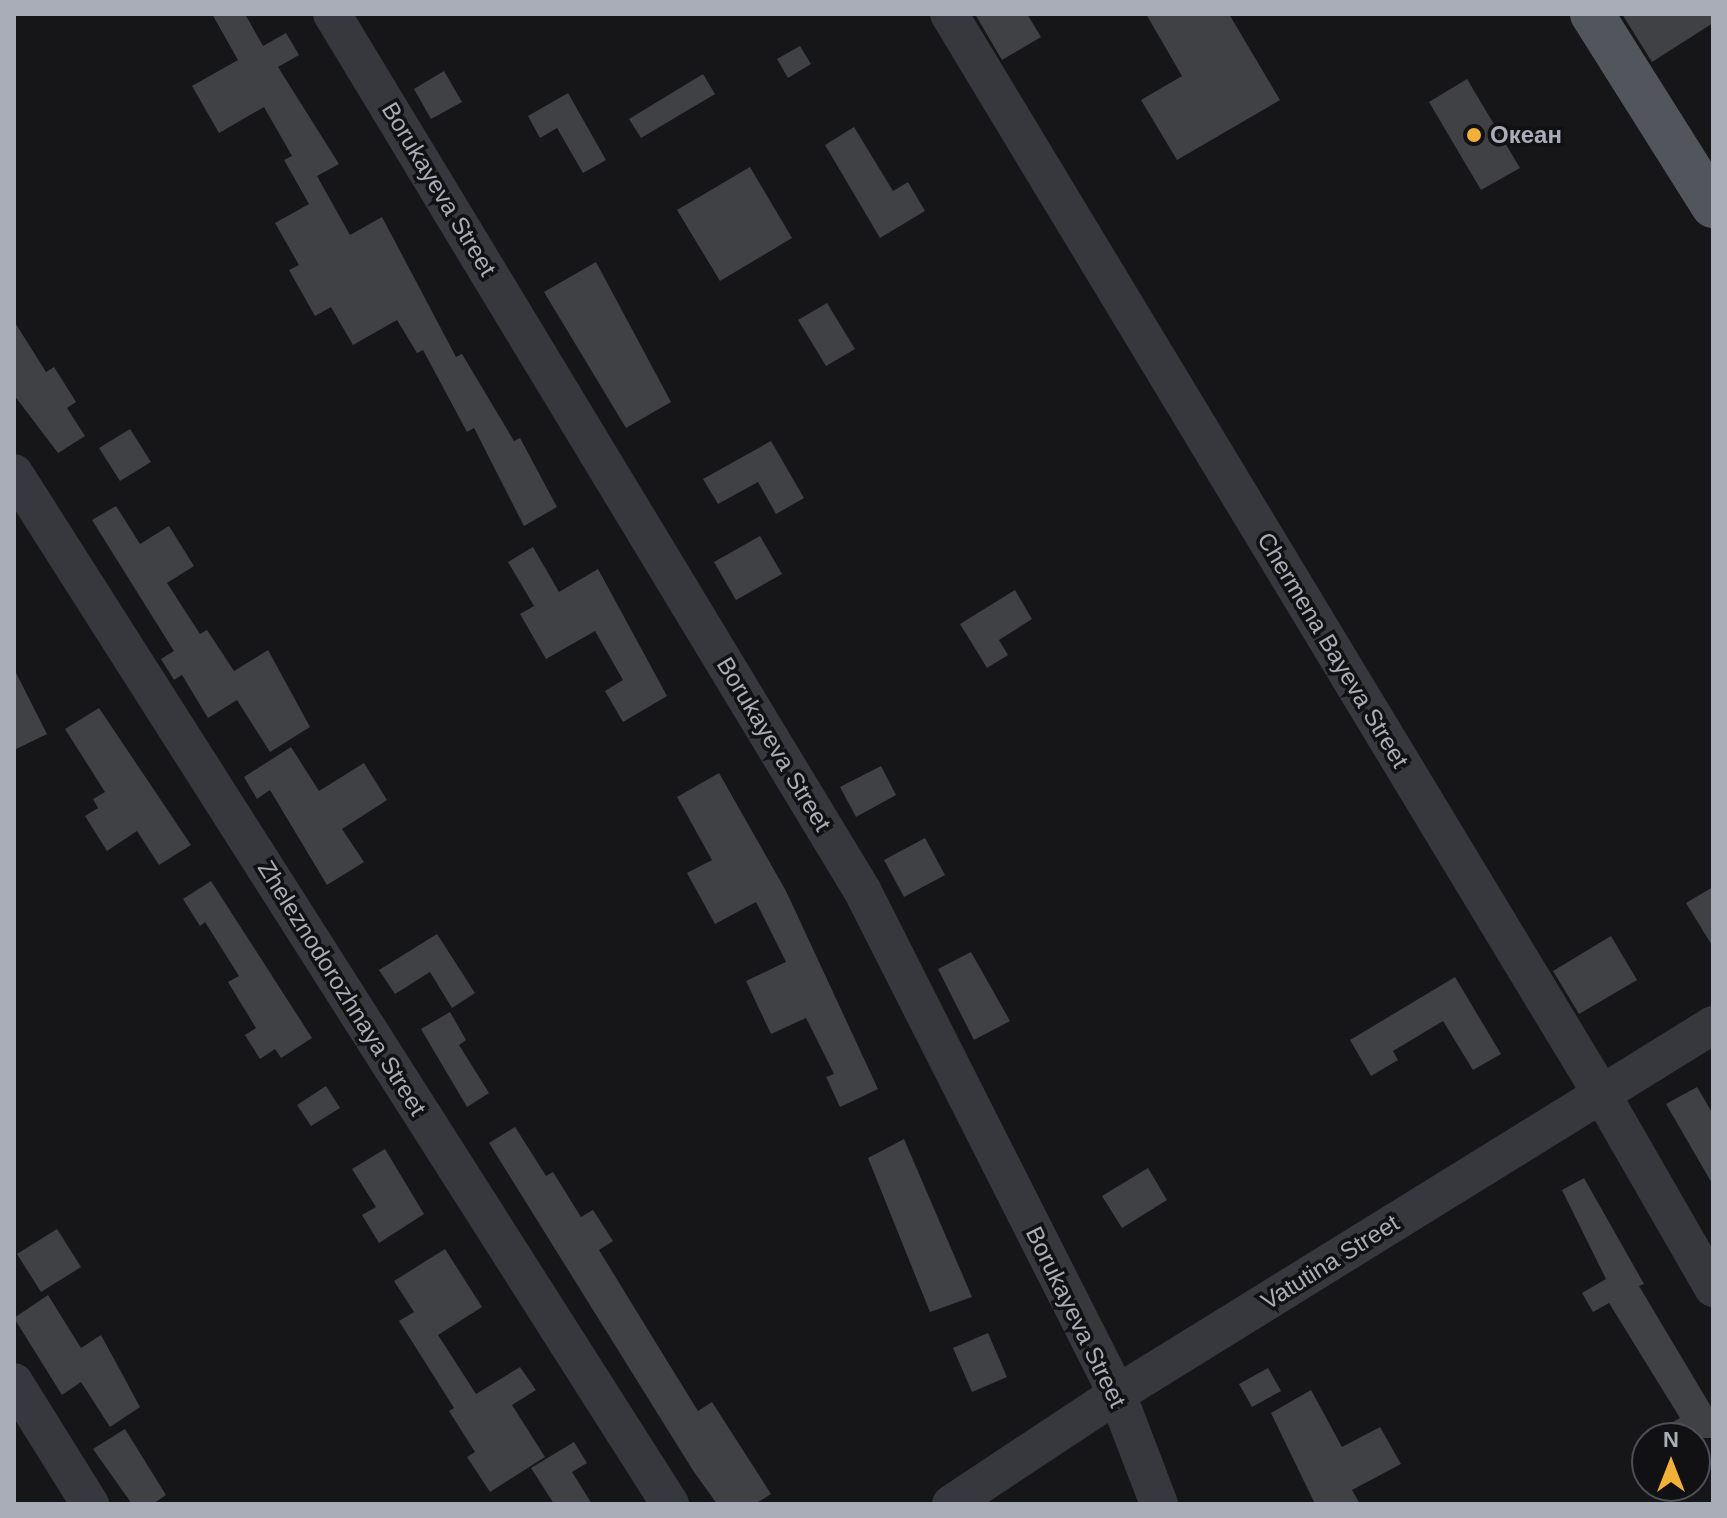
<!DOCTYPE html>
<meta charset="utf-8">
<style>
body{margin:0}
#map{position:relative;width:1727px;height:1518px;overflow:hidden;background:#161618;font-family:Arial,sans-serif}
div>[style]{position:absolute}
.building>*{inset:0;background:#404145}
.minor>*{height:38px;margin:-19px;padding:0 19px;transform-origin:19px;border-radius:19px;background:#37383d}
.major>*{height:44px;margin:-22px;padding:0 22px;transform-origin:22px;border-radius:22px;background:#53555c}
.dots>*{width:22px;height:22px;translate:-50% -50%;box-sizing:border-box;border:4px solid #111113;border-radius:50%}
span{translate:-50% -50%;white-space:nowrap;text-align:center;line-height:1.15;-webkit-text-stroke:7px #111113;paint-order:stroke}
.poi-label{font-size:24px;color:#a8adb8;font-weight:700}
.left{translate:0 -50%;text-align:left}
.street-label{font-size:24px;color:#a8adb8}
.frame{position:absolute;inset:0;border:16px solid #a8adb8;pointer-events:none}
.north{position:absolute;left:1631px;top:1422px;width:80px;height:80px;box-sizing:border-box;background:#111113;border:2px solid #4d4f55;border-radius:50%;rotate:0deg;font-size:22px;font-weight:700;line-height:32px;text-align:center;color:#a8adb8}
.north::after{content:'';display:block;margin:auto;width:28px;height:36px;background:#f2b134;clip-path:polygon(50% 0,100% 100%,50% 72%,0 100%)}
</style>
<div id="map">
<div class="building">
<div style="clip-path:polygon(212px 14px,245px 14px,263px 46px,286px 33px,299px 55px,278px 67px,339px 164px,317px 176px,350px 235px,382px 217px,456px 357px,462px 354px,514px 441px,520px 438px,557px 507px,524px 526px,474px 428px,467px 432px,423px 350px,417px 353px,397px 320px,353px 345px,331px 307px,315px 316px,289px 270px,299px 265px,275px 223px,309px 204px,284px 160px,292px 156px,264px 107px,219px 133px,192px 86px,238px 60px)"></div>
<div style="clip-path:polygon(975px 14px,1027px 14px,1041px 37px,1002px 60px)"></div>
<div style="clip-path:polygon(1146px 14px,1229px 14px,1280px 100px,1177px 160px,1141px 100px,1182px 76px)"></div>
<div style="clip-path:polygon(1622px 14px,1713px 14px,1713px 23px,1652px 62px)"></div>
<div style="clip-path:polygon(800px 46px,811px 64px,788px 78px,777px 59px)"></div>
<div style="clip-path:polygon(444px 71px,462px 102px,431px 119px,414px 89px)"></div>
<div style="clip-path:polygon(703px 74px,715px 94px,641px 138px,629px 119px)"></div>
<div style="clip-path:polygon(1467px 79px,1520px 168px,1481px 190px,1429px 102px)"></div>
<div style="clip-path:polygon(568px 93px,606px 160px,583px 173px,557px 128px,540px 138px,528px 116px)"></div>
<div style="clip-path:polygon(854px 127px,893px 191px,908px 182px,925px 211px,880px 238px,825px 145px)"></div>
<div style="clip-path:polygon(750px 167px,792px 238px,720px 281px,677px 210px)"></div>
<div style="clip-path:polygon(596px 262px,671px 402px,626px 428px,544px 292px)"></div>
<div style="clip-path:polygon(827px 303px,855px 349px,826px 366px,798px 320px)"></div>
<div style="clip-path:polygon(14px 321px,46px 372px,54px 367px,76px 402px,67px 408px,85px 436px,58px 453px,14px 395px)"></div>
<div style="clip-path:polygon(130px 429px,151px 462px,120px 481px,99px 448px)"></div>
<div style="clip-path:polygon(771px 441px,804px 498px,776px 514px,758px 482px,718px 504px,703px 479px)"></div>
<div style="clip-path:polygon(116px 506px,140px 544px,169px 526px,194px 566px,167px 583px,200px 634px,207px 630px,234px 671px,268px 650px,310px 727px,270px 752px,237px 700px,208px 718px,182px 675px,174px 680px,161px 659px,174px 651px,92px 520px)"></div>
<div style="clip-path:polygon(760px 536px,782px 574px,736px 600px,714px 562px)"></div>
<div style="clip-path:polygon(533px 547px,559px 592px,598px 569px,667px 696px,623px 722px,605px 691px,623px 680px,595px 631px,546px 659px,520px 614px,534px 606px,508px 562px)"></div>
<div style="clip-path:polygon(1015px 590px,1032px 619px,999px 640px,1008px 655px,987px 668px,960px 624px)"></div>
<div style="clip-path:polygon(14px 669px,47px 734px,14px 750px)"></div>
<div style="clip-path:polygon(99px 708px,191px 845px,159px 865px,137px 831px,107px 851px,85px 816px,98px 808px,93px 799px,105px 792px,65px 729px)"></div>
<div style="clip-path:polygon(291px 747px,319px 791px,364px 763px,387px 800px,342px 829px,364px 862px,327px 885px,270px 790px,257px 799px,244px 777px)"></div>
<div style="clip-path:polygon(881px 766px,896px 795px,856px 817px,840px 787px)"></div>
<div style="clip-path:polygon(719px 773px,786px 891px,878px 1089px,840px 1107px,826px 1077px,834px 1074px,806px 1018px,771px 1034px,746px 981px,786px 962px,756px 902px,715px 924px,687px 873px,712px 860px,677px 797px)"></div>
<div style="clip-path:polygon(925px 838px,945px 875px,904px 897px,884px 860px)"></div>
<div style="clip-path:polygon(211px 881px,312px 1038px,281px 1058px,275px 1049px,260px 1059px,245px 1035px,256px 1028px,228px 982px,239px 976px,205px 922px,200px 926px,183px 899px)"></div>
<div style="clip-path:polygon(1713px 887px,1713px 947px,1686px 903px)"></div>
<div style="clip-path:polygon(437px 934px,475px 993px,452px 1008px,430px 972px,395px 994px,379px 970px)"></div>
<div style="clip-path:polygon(1611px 936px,1637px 980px,1579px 1014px,1553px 971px)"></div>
<div style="clip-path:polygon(971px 952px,1010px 1021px,974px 1040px,938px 969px)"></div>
<div style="clip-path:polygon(1455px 977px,1501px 1054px,1473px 1070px,1443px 1021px,1393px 1051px,1398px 1060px,1371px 1076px,1350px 1040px)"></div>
<div style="clip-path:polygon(450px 1012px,466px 1040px,459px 1045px,489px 1093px,467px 1107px,421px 1029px)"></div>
<div style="clip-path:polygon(326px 1086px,340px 1108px,311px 1126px,297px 1105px)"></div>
<div style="clip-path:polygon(1697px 1087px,1713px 1114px,1713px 1185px,1666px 1104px)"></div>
<div style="clip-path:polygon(515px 1127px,546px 1176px,553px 1172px,581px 1217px,593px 1210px,613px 1241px,599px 1250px,656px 1343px,698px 1411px,712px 1402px,771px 1494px,755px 1504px,717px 1504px,694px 1472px,489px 1143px)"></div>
<div style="clip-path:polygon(904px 1139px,972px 1297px,930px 1312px,868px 1158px)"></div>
<div style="clip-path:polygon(385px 1149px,424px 1214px,379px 1243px,362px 1215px,376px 1207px,352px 1169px)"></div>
<div style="clip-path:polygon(1148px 1168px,1167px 1200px,1122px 1228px,1102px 1196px)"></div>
<div style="clip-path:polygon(1584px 1178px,1644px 1284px,1639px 1286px,1713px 1410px,1713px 1438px,1645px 1438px,1680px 1418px,1609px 1303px,1593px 1312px,1582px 1293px,1606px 1279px,1562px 1190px)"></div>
<div style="clip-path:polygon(57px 1229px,81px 1267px,41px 1292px,17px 1254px)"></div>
<div style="clip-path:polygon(445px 1249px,482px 1307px,438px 1335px,476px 1394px,520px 1367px,536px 1390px,512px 1405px,545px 1457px,490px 1492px,467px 1457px,475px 1452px,449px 1411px,454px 1408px,399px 1321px,414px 1312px,394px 1281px)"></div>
<div style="clip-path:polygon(48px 1295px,81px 1348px,101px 1335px,140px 1407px,110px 1427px,81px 1382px,62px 1395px,14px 1318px)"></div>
<div style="clip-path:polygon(988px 1333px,1007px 1377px,972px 1392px,953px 1348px)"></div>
<div style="clip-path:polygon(1268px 1368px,1281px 1391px,1252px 1407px,1239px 1384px)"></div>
<div style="clip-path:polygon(1311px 1390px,1342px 1447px,1380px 1427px,1401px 1464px,1352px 1490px,1360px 1504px,1315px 1504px,1271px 1413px)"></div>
<div style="clip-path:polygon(125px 1429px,166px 1495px,153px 1504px,132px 1504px,93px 1449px)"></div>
<div style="clip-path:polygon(574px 1442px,587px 1463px,572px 1472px,592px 1504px,554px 1504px,531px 1468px)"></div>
</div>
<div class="minor">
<div style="left:332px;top:14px;width:1024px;rotate:58.83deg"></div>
<div style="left:862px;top:890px;width:565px;rotate:63.16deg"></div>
<div style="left:1117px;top:1394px;width:118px;rotate:69.1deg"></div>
<div style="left:949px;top:14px;width:1261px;rotate:58.86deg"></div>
<div style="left:1601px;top:1093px;width:225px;rotate:60.1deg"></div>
<div style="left:14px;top:473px;width:1222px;rotate:57.53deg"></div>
<div style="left:14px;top:1382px;width:144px;rotate:58.1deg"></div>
<div style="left:951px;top:1504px;width:199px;rotate:-33.5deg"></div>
<div style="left:1117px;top:1394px;width:701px;rotate:-31.76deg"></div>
</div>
<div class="major">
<div style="left:1592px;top:14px;width:227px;rotate:57.8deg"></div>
</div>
<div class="dots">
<div style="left:1474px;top:135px;background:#f2b134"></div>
</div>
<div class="poi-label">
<span class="left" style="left:1490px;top:135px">Океан</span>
</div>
<div class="street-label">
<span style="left:439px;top:189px;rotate:59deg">Borukayeva Street</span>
<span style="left:1333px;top:650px;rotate:59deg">Chermena Bayeva Street</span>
<span style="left:774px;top:744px;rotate:59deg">Borukayeva Street</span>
<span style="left:342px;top:988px;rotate:58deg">Zheleznodorozhnaya Street</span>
<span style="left:1330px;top:1262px;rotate:-32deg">Vatutina Street</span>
<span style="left:1076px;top:1317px;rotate:64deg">Borukayeva Street</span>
</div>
<div class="frame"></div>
<div class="north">N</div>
</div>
